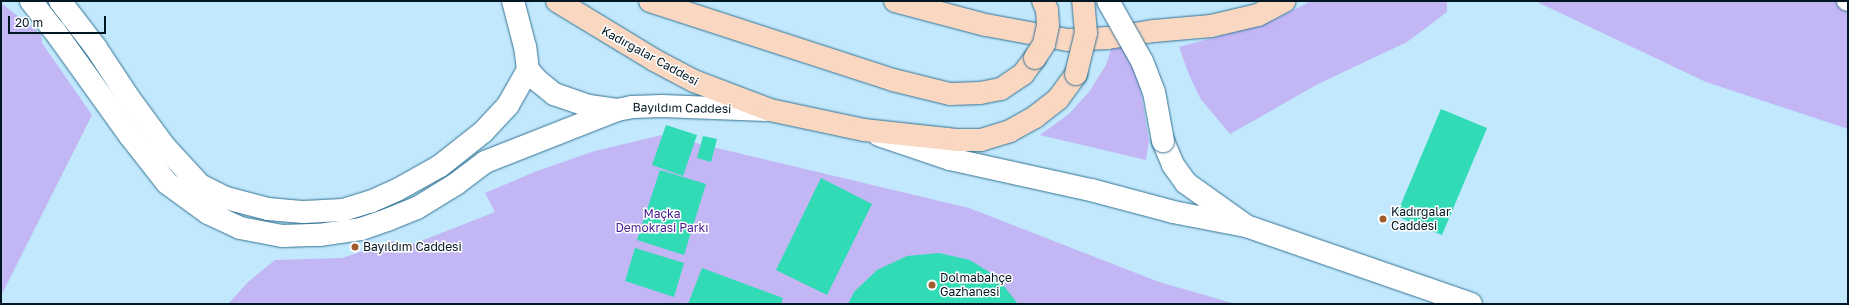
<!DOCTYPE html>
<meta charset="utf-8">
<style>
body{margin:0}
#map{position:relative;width:1849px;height:305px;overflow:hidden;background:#c2e8fd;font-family:"Golos Text",sans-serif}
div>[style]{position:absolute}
.green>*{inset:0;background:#c2b6f4}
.building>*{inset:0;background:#31dbb5}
.roads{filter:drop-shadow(0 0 1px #337393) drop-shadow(0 0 1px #337393)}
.service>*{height:17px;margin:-8.5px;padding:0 8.5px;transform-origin:8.5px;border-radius:8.5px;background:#fff}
.secondary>*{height:22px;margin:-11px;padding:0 11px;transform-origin:11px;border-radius:11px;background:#fff}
.primary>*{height:22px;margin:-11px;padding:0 11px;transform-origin:11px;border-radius:11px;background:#fad7c1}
.bridges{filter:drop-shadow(0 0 1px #337393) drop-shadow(0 0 1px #337393)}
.secondary-bridge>*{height:22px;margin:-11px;padding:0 11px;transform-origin:11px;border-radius:11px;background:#fff}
.primary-bridge>*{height:22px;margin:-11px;padding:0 11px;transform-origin:11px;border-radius:11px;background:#fad7c1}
.dots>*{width:11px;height:11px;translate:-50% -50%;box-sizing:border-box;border:2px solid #fff;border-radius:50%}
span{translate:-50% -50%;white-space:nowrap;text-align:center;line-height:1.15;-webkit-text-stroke:3px #fff;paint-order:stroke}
.street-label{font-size:12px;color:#001623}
.poi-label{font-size:12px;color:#001623}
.left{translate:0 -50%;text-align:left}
.park-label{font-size:12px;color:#481b8f}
.frame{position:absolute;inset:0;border:2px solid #001623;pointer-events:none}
.scale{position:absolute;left:8px;top:16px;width:98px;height:18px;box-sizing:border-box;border:2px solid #001623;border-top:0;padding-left:5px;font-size:12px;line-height:14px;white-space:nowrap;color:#001623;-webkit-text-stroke:3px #fff;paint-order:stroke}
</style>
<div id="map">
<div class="green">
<div style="clip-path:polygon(1311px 1px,1447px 1px,1447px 12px,1407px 42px,1318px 84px,1230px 134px,1200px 98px,1188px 72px,1179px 47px,1270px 22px)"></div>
<div style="clip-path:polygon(1535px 1px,1848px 1px,1848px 129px,1706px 82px)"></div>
<div style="clip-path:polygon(1px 3px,41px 34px,42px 43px,92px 115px,1px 296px)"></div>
<div style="clip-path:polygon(1116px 34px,1139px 80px,1149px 140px,1146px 160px,1040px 135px,1069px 114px,1089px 92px,1106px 65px)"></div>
<div style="clip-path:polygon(662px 135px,969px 208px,1159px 282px,1236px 304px,228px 304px,248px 282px,275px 260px,342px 258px,394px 241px,398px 250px,495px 212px,485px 193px,537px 171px,595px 151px)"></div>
</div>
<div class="building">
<div style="clip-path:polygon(1441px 109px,1487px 128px,1442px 235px,1396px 216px)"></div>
<div style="clip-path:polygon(666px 125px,697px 135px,683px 176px,652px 165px)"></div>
<div style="clip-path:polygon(703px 136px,717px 139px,711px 162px,697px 158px)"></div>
<div style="clip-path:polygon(660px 170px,706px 184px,684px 255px,637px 240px)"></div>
<div style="clip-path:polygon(821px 178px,872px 204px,827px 295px,776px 270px)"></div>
<div style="clip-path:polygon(635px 248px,684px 263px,674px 297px,625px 281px)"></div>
<div style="clip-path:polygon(939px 253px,970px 260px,997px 277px,1018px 304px,848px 304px,854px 292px,877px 270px,907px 256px)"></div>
<div style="clip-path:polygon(702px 268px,783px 298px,781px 304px,688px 304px)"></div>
</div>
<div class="roads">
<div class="service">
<div style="left:1845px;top:1px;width:3px;rotate:18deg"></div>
</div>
<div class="secondary">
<div style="left:31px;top:1px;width:37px;rotate:52deg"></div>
<div style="left:54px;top:30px;width:130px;rotate:54.4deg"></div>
<div style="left:130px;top:136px;width:60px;rotate:51.8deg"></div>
<div style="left:167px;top:183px;width:51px;rotate:36.2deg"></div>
<div style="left:208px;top:213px;width:35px;rotate:25deg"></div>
<div style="left:240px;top:228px;width:43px;rotate:10.8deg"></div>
<div style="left:282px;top:236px;width:37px;rotate:-2deg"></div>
<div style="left:319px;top:235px;width:42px;rotate:-8.1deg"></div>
<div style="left:361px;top:229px;width:28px;rotate:-19deg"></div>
<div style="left:387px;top:220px;width:32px;rotate:-22deg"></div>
<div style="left:417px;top:208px;width:46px;rotate:-31.6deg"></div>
<div style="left:456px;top:184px;width:36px;rotate:-37deg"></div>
<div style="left:485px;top:162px;width:142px;rotate:-21.5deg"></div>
<div style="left:617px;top:110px;width:15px;rotate:-11deg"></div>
<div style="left:632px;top:107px;width:30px;rotate:-2deg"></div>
<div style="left:662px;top:106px;width:104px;rotate:2.2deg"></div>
<div style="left:60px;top:1px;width:59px;rotate:52.5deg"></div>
<div style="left:96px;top:48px;width:60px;rotate:56.6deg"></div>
<div style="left:129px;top:98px;width:61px;rotate:53.7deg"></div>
<div style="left:165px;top:147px;width:52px;rotate:47.4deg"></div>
<div style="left:200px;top:185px;width:29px;rotate:27deg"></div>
<div style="left:226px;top:198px;width:43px;rotate:14.7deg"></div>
<div style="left:268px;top:209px;width:36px;rotate:5deg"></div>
<div style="left:304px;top:212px;width:39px;rotate:-3deg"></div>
<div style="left:343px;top:210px;width:28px;rotate:-17deg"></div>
<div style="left:370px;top:202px;width:30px;rotate:-24deg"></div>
<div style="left:397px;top:190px;width:49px;rotate:-29.2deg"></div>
<div style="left:440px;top:166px;width:55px;rotate:-38.3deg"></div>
<div style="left:483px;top:132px;width:37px;rotate:-47deg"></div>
<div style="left:508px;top:105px;width:40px;rotate:-60.3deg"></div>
<div style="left:528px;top:70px;width:23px;rotate:-97deg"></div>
<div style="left:525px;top:47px;width:48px;rotate:-104.6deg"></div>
<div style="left:528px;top:70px;width:15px;rotate:48deg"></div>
<div style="left:538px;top:81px;width:21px;rotate:39deg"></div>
<div style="left:554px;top:94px;width:37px;rotate:19deg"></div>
<div style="left:589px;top:106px;width:28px;rotate:8deg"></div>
<div style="left:879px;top:135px;width:75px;rotate:18.7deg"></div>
<div style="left:950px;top:159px;width:144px;rotate:12.4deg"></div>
<div style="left:1091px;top:190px;width:85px;rotate:15deg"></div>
<div style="left:1173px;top:212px;width:74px;rotate:10.9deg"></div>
<div style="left:1246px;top:226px;width:238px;rotate:19.1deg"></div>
<div style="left:1163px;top:141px;width:26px;rotate:67deg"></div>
<div style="left:1173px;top:165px;width:22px;rotate:54deg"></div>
<div style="left:1186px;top:183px;width:69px;rotate:35.5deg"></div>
</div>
<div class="primary">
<div style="left:557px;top:1px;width:114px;rotate:31.3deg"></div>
<div style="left:654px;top:60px;width:45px;rotate:27.7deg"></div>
<div style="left:694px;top:81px;width:81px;rotate:20.9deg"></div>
<div style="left:770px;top:110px;width:96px;rotate:12deg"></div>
<div style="left:864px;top:130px;width:95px;rotate:6.1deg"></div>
<div style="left:958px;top:140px;width:23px"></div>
<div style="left:981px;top:140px;width:30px;rotate:-17deg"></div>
<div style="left:1010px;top:131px;width:29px;rotate:-29deg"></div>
<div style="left:1035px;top:117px;width:29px;rotate:-38deg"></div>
<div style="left:1058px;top:99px;width:31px;rotate:-54deg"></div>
<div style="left:650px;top:1px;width:256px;rotate:18deg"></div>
<div style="left:893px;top:80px;width:59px;rotate:13.8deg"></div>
<div style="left:950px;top:94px;width:30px;rotate:-2deg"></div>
<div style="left:980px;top:93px;width:21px;rotate:-11deg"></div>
<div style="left:1001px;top:89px;width:27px;rotate:-34deg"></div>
<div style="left:1023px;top:74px;width:20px;rotate:-53deg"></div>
<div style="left:895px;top:1px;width:94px;rotate:14.8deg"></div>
<div style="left:986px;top:25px;width:83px;rotate:10.4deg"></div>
<div style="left:1068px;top:40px;width:40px;rotate:-2.9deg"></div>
<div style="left:1108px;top:38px;width:47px;rotate:-8.7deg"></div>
<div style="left:1154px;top:31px;width:57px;rotate:-5deg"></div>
<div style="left:1211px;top:26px;width:48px;rotate:-13.2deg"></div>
<div style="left:1258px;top:15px;width:30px;rotate:-28deg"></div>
</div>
</div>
<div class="bridges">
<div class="secondary-bridge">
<div style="left:1108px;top:1px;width:69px;rotate:60.5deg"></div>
<div style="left:1142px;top:61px;width:33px;rotate:69deg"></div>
<div style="left:1154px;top:92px;width:50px;rotate:79.6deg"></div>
</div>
<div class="primary-bridge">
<div style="left:1035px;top:58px;width:17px;rotate:-57deg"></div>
<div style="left:1044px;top:44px;width:19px;rotate:-78deg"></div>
<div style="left:1048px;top:25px;width:15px;rotate:-94deg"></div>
<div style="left:1047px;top:10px;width:10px;rotate:-114deg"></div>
<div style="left:1076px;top:74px;width:42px;rotate:-76.3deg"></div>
<div style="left:1086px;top:33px;width:32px;rotate:-95deg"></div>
</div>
</div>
<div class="dots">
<div style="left:1383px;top:219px;background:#a05c2d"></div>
<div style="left:355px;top:247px;background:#a05c2d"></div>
<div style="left:932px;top:285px;background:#a05c2d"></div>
</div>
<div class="street-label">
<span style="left:650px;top:56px;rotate:29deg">Kadırgalar Caddesi</span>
<span style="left:682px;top:108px;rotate:1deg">Bayıldım Caddesi</span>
</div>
<div class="poi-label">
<span class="left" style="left:1391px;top:219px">Kadırgalar<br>Caddesi</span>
<span class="left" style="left:363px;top:247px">Bayıldım Caddesi</span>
<span class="left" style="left:940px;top:285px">Dolmabahçe<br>Gazhanesi</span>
</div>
<div class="park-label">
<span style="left:662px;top:221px">Maçka<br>Demokrasi Parkı</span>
</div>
<div class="frame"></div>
<div class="scale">20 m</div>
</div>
